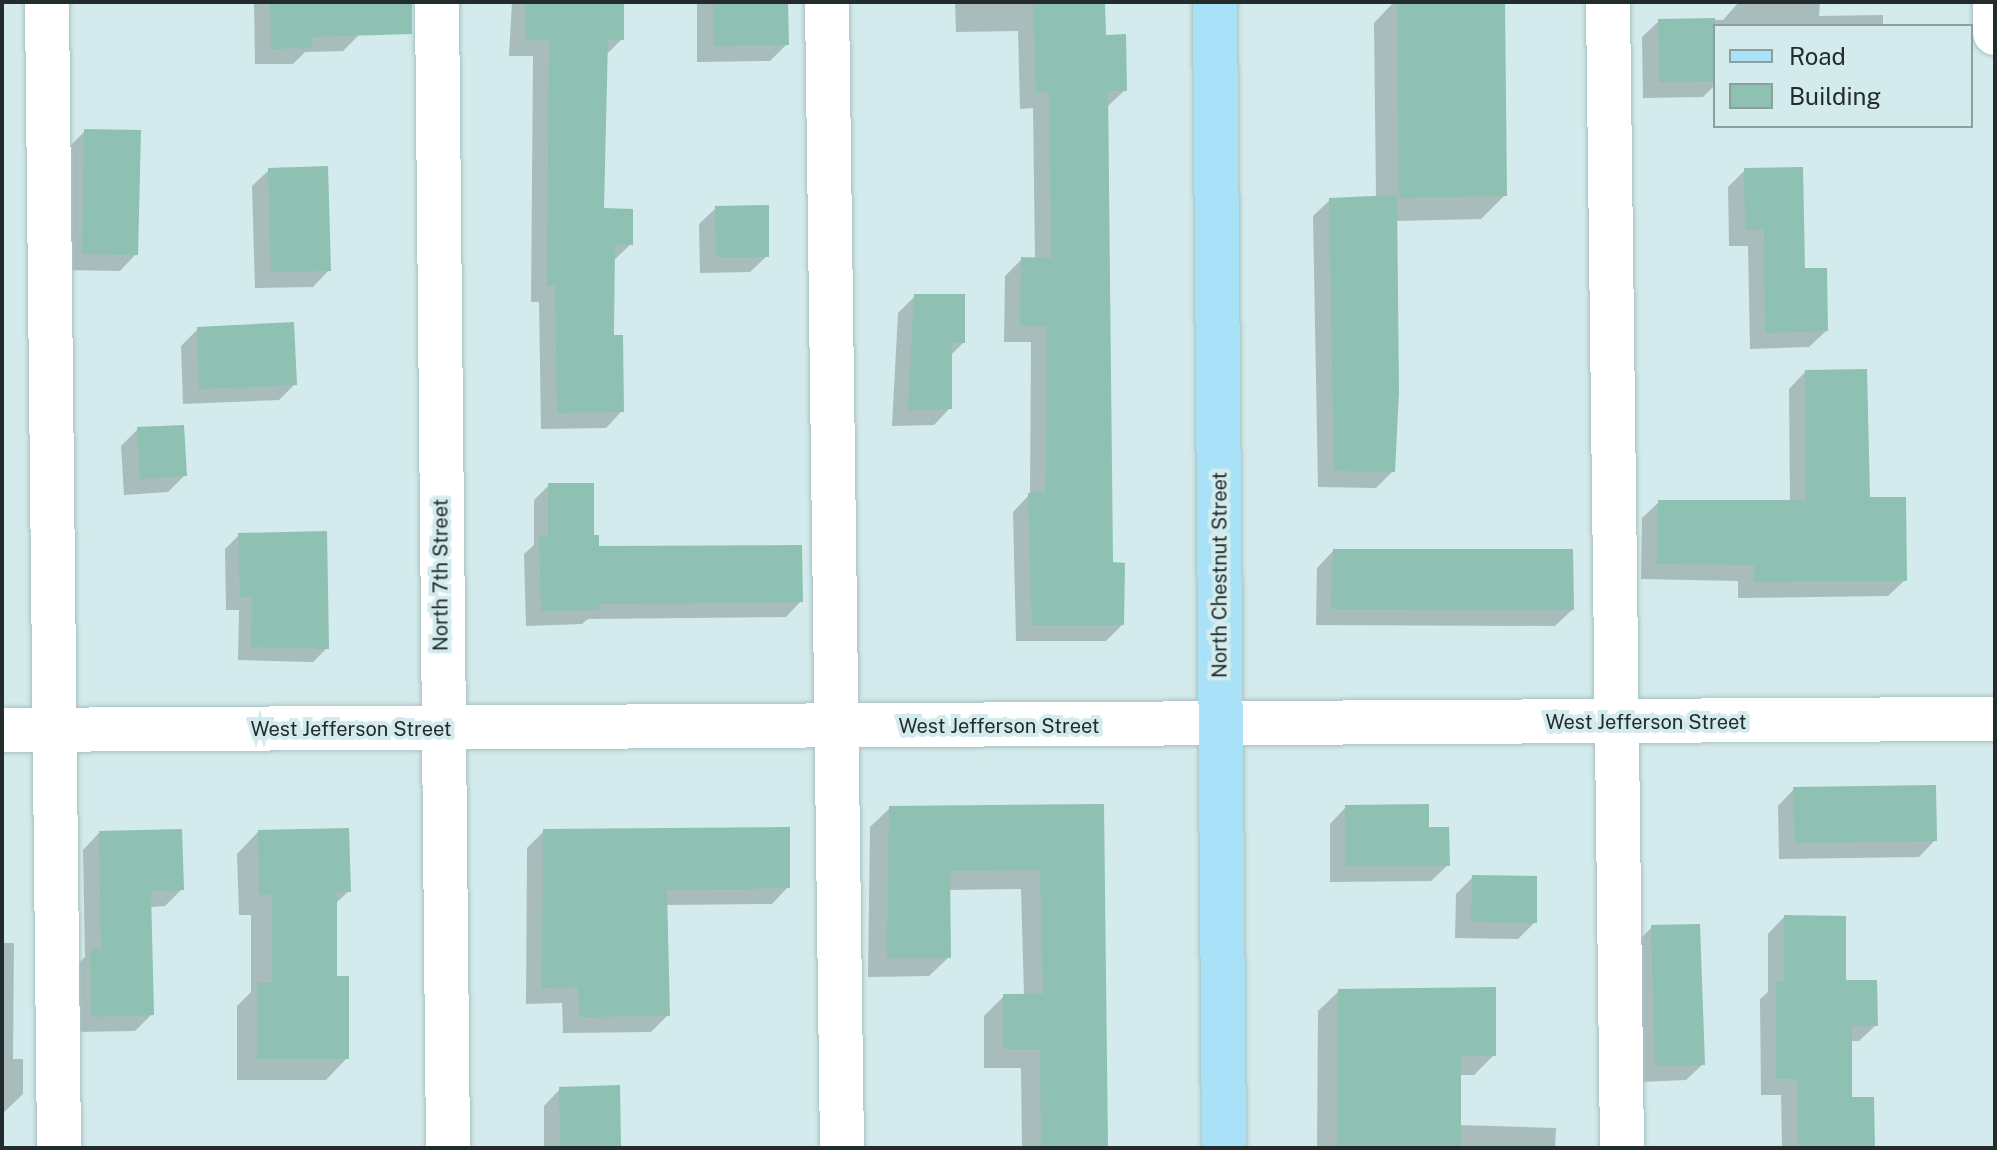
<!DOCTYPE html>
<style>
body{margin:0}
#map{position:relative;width:1997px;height:1150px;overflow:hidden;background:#d3ebec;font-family:"Public Sans",sans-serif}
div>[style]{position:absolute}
.shadow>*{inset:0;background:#0003}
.building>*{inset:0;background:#8ec1b1}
.roads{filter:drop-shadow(0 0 2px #aac1c2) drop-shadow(0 0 2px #aac1c2)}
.minor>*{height:44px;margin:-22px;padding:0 22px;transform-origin:22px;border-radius:22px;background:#fff}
.major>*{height:44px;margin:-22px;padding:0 22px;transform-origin:22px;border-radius:22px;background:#a9e2f8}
span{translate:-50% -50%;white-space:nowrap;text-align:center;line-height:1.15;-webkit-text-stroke:8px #d3ebec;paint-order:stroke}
.street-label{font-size:20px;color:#232c2c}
.frame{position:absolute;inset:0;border:4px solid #232c2c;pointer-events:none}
.legend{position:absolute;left:1713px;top:24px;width:260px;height:104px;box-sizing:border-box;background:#d3ebec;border:2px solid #8d9f9f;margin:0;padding:10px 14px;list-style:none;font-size:24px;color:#232c2c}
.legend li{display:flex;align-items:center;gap:16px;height:40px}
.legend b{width:40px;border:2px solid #8d9f9f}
</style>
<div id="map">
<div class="shadow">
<div style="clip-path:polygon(254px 2px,359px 2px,360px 34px,343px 51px,305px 52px,293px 64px,255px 64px)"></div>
<div style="clip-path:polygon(512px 2px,622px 2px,622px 39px,606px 55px,602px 210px,631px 244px,614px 260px,612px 337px,622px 411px,606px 428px,541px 429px,539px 302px,531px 302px,533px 56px,509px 56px)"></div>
<div style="clip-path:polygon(697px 2px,786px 2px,787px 44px,770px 61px,697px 62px)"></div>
<div style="clip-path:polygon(955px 2px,1103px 2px,1104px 37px,1125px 90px,1108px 106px,1111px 564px,1122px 625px,1106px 641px,1016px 641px,1013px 512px,1030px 494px,1031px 342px,1004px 342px,1005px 276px,1022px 259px,1035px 259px,1033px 108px,1020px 109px,1018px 31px,956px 32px)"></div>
<div style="clip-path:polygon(1394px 2px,1503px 2px,1505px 195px,1481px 219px,1395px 221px,1393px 471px,1376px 488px,1318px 487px,1313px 216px,1330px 200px,1376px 198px,1374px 23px)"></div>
<div style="clip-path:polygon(1739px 2px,1820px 2px,1819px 16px,1883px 15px,1883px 26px,1715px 26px,1715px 85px,1703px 97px,1643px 98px,1642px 37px,1659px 21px,1723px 20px)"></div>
<div style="clip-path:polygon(85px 131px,136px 254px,120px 271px,66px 270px,68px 148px)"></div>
<div style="clip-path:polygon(269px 170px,329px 270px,313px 287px,255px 288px,252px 186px)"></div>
<div style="clip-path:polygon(1745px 170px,1803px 270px,1826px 331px,1809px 347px,1750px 349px,1748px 246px,1729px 246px,1728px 187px)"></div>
<div style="clip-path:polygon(716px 208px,767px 256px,750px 272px,700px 273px,699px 224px)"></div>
<div style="clip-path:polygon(915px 296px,963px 343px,950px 356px,950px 408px,934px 425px,892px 426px,898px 313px)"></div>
<div style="clip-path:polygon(198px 329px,295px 384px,279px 400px,183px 404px,181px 346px)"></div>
<div style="clip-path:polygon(1805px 372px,1905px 580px,1888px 596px,1738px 598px,1738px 581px,1641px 579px,1642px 518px,1659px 502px,1790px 502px,1789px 389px)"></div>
<div style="clip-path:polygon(138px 429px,185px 475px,168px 492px,124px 495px,121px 446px)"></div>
<div style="clip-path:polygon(549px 485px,597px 548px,801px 601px,786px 617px,588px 619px,582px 624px,526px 626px,524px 554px,534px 545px,534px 500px)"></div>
<div style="clip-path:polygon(239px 535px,327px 648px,313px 662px,238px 660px,239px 610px,226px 610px,225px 549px)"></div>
<div style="clip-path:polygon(1333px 551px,1572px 610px,1555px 626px,1316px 625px,1317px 568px)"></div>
<div style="clip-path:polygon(1794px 789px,1935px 840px,1919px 857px,1779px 859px,1778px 806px)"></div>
<div style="clip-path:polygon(1102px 806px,1106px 1148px,1022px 1148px,1021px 1068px,984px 1068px,984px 1016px,1004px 996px,1024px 996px,1021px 889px,948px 890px,949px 957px,929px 976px,868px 977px,870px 827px,890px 808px)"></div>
<div style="clip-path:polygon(1346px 807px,1427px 829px,1448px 865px,1431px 881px,1330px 882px,1330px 824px)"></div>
<div style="clip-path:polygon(544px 831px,788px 887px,772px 904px,665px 905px,668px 1015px,651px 1032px,563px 1033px,562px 1003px,526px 1004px,527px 848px)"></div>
<div style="clip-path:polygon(258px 832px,349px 891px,335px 904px,335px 978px,347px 1058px,326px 1080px,237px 1080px,237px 1006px,251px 992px,251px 915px,239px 915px,237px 854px)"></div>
<div style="clip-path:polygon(99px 833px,182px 889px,165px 906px,150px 907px,152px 1014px,135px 1031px,75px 1032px,74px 968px,85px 957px,83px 850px)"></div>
<div style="clip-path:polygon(1473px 877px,1535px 922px,1518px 939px,1455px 938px,1456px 894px)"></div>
<div style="clip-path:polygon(1784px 917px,1876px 1025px,1859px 1041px,1850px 1041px,1850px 1099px,1872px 1148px,1782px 1148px,1781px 1095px,1761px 1095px,1760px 999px,1768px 992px,1768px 934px)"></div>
<div style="clip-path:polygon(1652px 927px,1703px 1064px,1686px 1080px,1640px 1082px,1636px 943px)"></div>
<div style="clip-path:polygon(2px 943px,14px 943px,13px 1059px,23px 1059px,23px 1094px,2px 1114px)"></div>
<div style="clip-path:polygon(1339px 991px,1494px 1055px,1474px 1075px,1459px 1075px,1459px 1125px,1556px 1128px,1555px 1148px,1317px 1148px,1318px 1011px)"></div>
<div style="clip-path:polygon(560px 1089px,620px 1148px,544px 1148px,544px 1106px)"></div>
</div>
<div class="building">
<div style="clip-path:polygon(270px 2px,412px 2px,412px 34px,312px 37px,312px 48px,271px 49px)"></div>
<div style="clip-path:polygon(525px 2px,624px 2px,624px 40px,608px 40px,604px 208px,633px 209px,633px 245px,615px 244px,614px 335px,623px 335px,624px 412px,557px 413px,555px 286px,547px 286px,549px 40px,525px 40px)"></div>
<div style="clip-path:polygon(713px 2px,788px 2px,789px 45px,713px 46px)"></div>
<div style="clip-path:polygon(1033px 2px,1105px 2px,1106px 35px,1126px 34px,1127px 91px,1108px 91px,1113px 562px,1125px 563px,1124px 625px,1032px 625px,1028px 493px,1046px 492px,1047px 326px,1020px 326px,1021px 257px,1051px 258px,1049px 92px,1036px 93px)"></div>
<div style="clip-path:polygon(1397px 2px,1505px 2px,1507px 196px,1399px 198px)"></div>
<div style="clip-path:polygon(1715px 18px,1715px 81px,1659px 82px,1658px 19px)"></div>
<div style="clip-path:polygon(84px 129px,141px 130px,138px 255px,82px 254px)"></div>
<div style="clip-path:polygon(328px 166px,331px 271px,271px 272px,268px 168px)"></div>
<div style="clip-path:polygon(1803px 167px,1805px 268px,1827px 268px,1828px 331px,1765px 333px,1764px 230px,1745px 230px,1744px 168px)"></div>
<div style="clip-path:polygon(1397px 195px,1399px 392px,1395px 472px,1334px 471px,1329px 198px)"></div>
<div style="clip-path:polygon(769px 205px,769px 257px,716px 257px,715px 206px)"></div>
<div style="clip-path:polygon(914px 294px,965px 294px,965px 343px,952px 343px,952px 409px,908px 410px)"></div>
<div style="clip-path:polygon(294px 322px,297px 385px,199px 389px,197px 327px)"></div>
<div style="clip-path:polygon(1867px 369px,1870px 497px,1906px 497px,1907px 581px,1754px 582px,1754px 565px,1657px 564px,1658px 500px,1806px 500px,1805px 370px)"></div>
<div style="clip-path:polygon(184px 425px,187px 476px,140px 479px,137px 427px)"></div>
<div style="clip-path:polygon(548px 483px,594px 483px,594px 535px,599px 535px,599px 546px,802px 545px,803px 602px,600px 604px,600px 610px,541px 611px,539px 536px,548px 536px)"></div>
<div style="clip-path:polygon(327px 531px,329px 649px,251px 647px,252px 597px,240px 597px,238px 533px)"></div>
<div style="clip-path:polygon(1333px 549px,1573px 549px,1574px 610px,1331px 609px)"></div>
<div style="clip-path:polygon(1936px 785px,1937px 841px,1795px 843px,1793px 787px)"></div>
<div style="clip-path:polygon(1104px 804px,1108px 1148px,1041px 1148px,1040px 1049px,1003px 1049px,1003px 994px,1043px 994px,1040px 870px,950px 871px,951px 958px,887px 958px,889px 806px)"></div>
<div style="clip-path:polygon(1429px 804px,1429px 827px,1449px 827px,1450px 866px,1346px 866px,1345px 805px)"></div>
<div style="clip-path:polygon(790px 827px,790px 888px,667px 890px,670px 1016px,579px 1017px,578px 987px,542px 988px,543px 829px)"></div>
<div style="clip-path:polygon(349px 828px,351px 892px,337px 892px,337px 976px,349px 976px,349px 1059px,257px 1059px,257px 983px,272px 983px,272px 894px,259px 895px,258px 830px)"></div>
<div style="clip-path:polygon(182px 829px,184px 890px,151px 891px,154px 1015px,91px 1017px,90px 949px,101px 949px,99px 831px)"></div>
<div style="clip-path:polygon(1472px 875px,1537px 876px,1537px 923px,1471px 922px)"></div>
<div style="clip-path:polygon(1784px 915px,1846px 916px,1846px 980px,1877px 980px,1878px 1026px,1852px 1026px,1852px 1097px,1874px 1097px,1875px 1148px,1798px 1148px,1797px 1079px,1776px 1079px,1776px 981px,1784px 981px)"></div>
<div style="clip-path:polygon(1700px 924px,1705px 1065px,1655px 1066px,1651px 925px)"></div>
<div style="clip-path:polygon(1496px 987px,1496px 1056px,1461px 1056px,1461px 1148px,1337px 1148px,1338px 989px)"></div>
<div style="clip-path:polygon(620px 1085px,621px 1148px,560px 1148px,559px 1087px)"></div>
</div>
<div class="roads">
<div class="minor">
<div style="left:47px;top:2px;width:1146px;rotate:89.4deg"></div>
<div style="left:437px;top:2px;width:1146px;rotate:89.45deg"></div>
<div style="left:827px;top:2px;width:1146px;rotate:89.25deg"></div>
<div style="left:1608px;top:2px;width:1146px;rotate:89.3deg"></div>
<div style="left:1995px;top:2px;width:31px;rotate:90deg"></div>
<div style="left:2px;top:730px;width:1993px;rotate:-0.32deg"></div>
</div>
<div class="major">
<div style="left:1215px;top:2px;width:1146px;rotate:89.55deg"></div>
</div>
</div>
<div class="street-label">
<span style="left:441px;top:575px;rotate:-90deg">North 7th Street</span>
<span style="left:1220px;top:575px;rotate:-90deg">North Chestnut Street</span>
<span style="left:1646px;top:722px">West Jefferson Street</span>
<span style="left:999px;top:726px">West Jefferson Street</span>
<span style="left:351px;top:729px">West Jefferson Street</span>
</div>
<div class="frame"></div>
<ul class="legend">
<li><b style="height:10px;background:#a9e2f8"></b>Road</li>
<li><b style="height:22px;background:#8ec1b1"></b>Building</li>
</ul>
</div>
